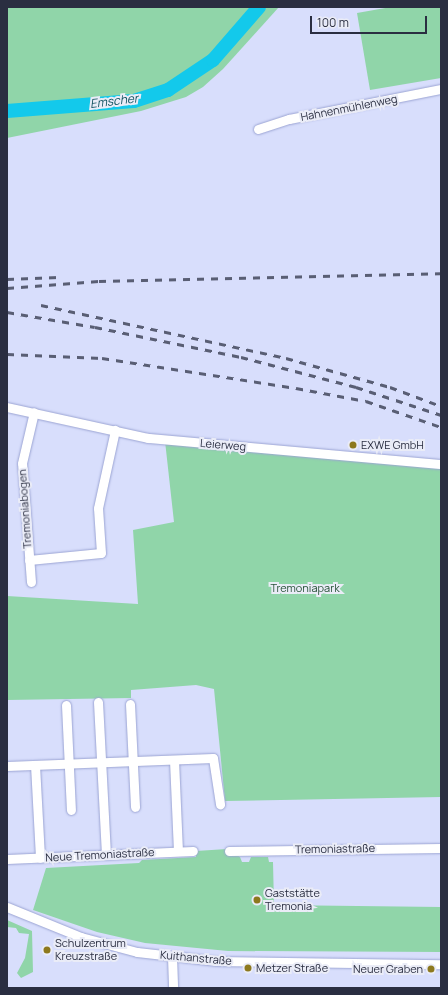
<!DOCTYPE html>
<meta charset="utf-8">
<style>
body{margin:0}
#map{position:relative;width:448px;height:995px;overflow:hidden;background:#d8defc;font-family:Manrope,sans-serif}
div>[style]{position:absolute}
.green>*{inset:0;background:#90d5a9}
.river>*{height:14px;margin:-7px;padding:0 7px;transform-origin:7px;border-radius:7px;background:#13c9eb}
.roads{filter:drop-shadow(0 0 1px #9ba4d3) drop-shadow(0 0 1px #9ba4d3)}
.street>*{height:9px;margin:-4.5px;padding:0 4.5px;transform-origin:4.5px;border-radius:4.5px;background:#fff}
.rail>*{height:2.5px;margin-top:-1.25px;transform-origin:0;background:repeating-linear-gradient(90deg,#595e74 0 7px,transparent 0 14px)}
.dots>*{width:11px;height:11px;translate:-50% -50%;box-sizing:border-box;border:2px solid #eaecf7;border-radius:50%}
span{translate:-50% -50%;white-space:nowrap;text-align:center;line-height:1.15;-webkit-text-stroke:4px #eaecf7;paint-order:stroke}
.street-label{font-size:11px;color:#2a2e41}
.poi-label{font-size:11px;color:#2a2e41}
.left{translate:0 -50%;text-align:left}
.right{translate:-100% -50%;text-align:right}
.park-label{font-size:11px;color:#265137}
.water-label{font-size:12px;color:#0f515f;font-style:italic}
.frame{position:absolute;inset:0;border:8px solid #2a2e41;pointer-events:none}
.scale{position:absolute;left:310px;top:16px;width:117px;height:18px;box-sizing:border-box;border:2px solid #2a2e41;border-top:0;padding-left:5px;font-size:12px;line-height:14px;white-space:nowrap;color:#2a2e41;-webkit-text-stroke:3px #eaecf7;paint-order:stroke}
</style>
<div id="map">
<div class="green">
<div style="clip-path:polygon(7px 7px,279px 7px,223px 69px,203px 87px,186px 97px,141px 111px,7px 138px)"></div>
<div style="clip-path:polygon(391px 7px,441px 7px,441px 78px,370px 90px,357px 13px)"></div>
<div style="clip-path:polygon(165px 441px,441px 465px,441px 797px,225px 801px,214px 689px,196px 685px,131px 690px,131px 698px,7px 700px,7px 596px,138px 604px,133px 530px,174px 522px)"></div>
<div style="clip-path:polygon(227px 849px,240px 857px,242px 862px,249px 862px,251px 857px,268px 857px,269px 862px,273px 862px,274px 905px,441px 907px,441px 952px,228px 951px,145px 943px,97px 932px,33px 910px,46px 868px,139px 863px,142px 860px,196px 857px,196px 851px)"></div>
<div style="clip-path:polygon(7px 920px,32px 931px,33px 972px,21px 978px,17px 973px,25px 958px,29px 934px,19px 933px,16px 928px,7px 927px)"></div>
</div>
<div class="river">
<div style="left:7px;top:111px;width:127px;rotate:-4.5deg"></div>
<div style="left:134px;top:101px;width:36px;rotate:-18deg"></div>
<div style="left:168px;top:90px;width:54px;rotate:-33.7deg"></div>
<div style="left:213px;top:60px;width:70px;rotate:-49deg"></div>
</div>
<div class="roads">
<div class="street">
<div style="left:258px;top:129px;width:33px;rotate:-18deg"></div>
<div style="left:289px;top:119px;width:155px;rotate:-11.2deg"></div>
<div style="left:7px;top:407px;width:144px;rotate:12.4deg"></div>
<div style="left:148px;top:438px;width:294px;rotate:5.1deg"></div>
<div style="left:29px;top:560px;width:72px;rotate:-5.6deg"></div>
<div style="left:101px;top:553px;width:45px;rotate:-93.8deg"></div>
<div style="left:98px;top:508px;width:80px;rotate:-77.7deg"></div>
<div style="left:31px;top:582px;width:119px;rotate:-94.3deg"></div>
<div style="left:22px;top:463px;width:52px;rotate:-76.8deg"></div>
<div style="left:98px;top:702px;width:153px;rotate:87deg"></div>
<div style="left:130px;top:704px;width:103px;rotate:87.2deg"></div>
<div style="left:66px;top:705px;width:105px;rotate:87.3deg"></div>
<div style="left:174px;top:760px;width:91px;rotate:87.5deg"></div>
<div style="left:35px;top:765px;width:93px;rotate:86.9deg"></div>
<div style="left:7px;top:766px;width:206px;rotate:-2.2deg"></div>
<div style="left:213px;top:758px;width:47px;rotate:81.3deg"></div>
<div style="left:229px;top:851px;width:212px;rotate:-0.8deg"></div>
<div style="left:7px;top:859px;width:186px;rotate:-2.5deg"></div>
<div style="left:7px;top:907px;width:80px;rotate:22.1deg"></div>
<div style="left:81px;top:937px;width:58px;rotate:15deg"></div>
<div style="left:137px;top:952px;width:80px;rotate:6.5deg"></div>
<div style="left:216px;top:961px;width:225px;rotate:0.8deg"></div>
<div style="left:172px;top:956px;width:32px;rotate:88deg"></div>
</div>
</div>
<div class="rail">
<div style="left:7px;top:279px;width:52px;rotate:-2.2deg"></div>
<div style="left:7px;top:288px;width:92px;rotate:-4.4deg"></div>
<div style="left:99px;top:281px;width:342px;rotate:-1.3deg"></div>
<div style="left:41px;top:305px;width:251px;rotate:12.2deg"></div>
<div style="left:286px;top:358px;width:108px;rotate:15.6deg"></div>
<div style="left:390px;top:387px;width:54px;rotate:20.4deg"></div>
<div style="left:7px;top:312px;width:89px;rotate:9.7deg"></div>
<div style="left:95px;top:327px;width:149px;rotate:11.6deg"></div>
<div style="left:241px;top:357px;width:119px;rotate:14.6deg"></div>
<div style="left:356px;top:387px;width:89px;rotate:18.2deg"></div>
<div style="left:7px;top:354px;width:95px;rotate:2.4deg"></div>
<div style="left:102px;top:358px;width:196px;rotate:8.8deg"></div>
<div style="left:296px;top:388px;width:71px;rotate:10.5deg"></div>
<div style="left:366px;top:401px;width:79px;rotate:19.1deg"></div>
</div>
<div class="dots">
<div style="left:353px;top:445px;background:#8d791e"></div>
<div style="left:257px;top:900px;background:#8d791e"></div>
<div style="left:47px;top:950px;background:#8d791e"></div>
<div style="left:248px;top:968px;background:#8d791e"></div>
<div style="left:431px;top:969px;background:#8d791e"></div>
</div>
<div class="street-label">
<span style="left:349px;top:108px;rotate:-11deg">Hahnenmühlenweg</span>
<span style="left:223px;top:445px;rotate:5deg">Leierweg</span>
<span style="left:25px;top:509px;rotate:-94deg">Tremoniabogen</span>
<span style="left:335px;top:849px;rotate:-1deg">Tremoniastraße</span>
<span style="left:100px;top:855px;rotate:-3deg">Neue Tremoniastraße</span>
<span style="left:196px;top:958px;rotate:5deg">Kuithanstraße</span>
</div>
<div class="poi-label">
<span class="left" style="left:361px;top:445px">EXWE GmbH</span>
<span class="left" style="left:265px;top:900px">Gaststätte<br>Tremonia</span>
<span class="left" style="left:55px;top:950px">Schulzentrum<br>Kreuzstraße</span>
<span class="left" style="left:256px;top:968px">Metzer Straße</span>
<span class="right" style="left:423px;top:969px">Neuer Graben</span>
</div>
<div class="park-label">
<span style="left:305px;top:588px">Tremoniapark</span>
</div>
<div class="water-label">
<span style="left:114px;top:101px;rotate:-7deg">Emscher</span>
</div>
<div class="frame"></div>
<div class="scale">100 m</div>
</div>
